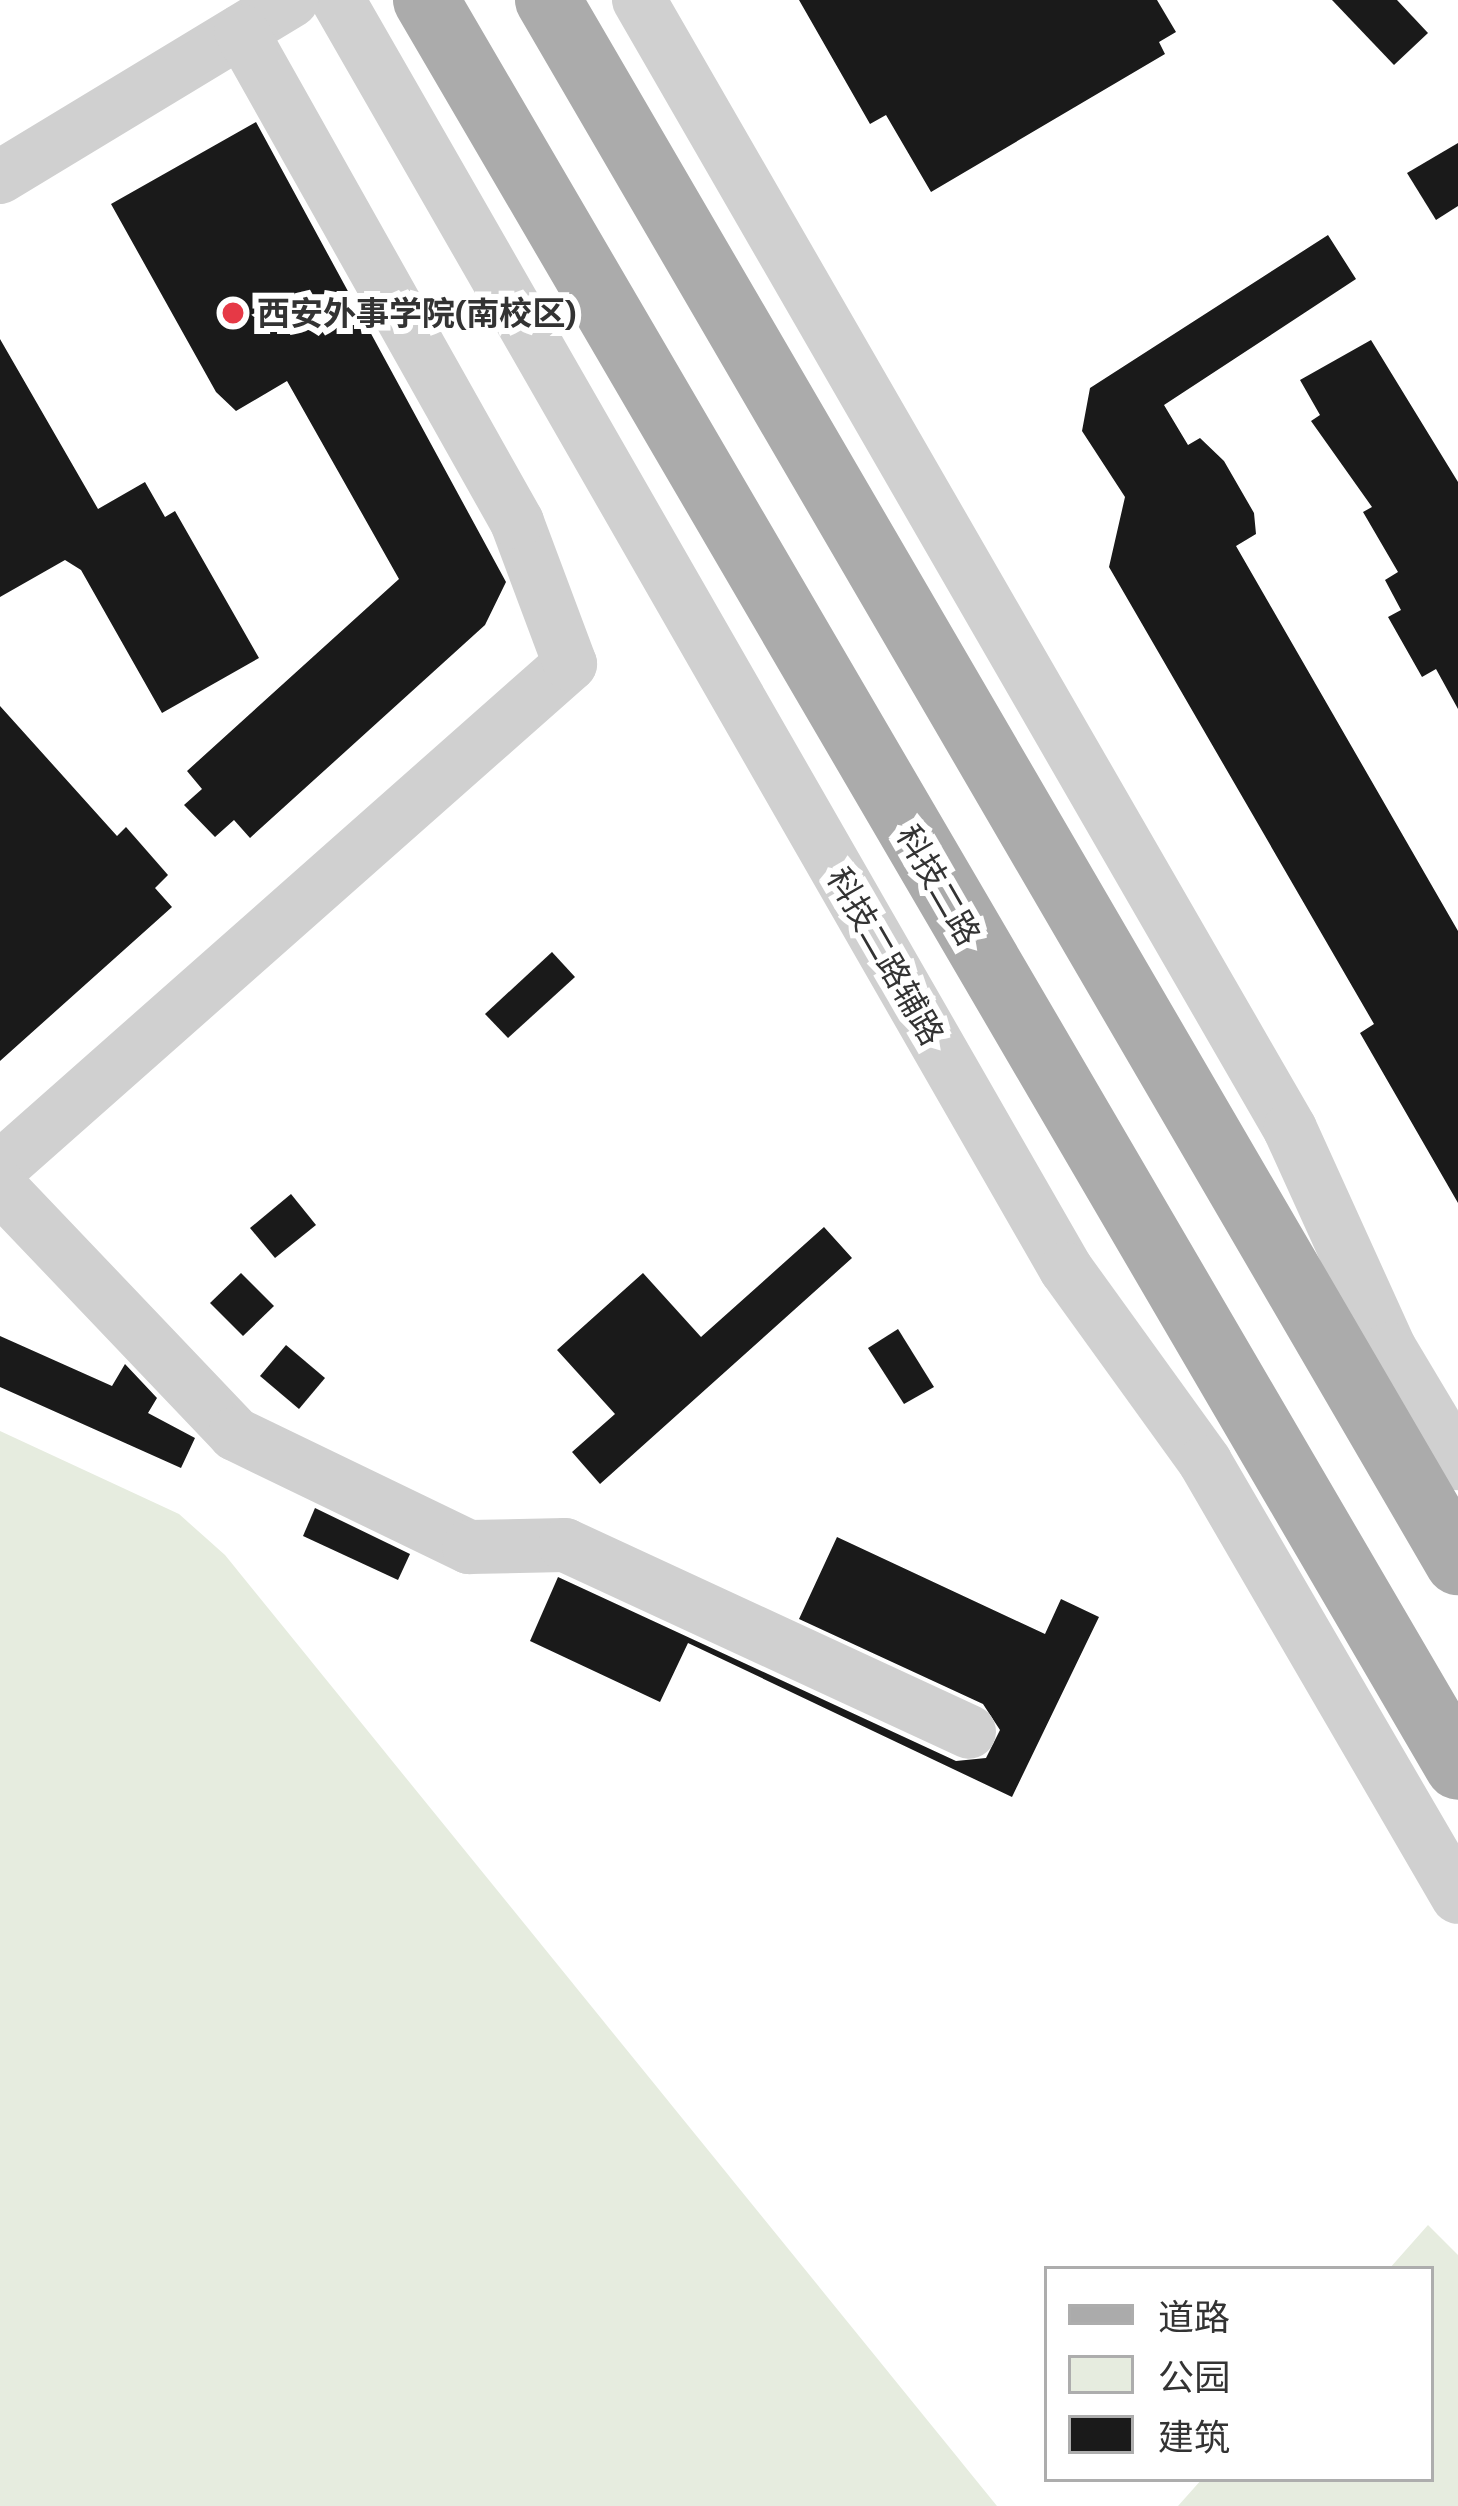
<!DOCTYPE html>
<meta charset="utf-8">
<style>
body{margin:0}
#map{position:relative;width:1458px;height:2506px;overflow:hidden;background:#fff;font-family:"IBM Plex Sans","Noto Sans SC",sans-serif}
div>[style]{position:absolute}
.green>*{inset:0;background:#e6ecdf}
.building>*{inset:0;background:#1a1a1a}
.minor>*{height:54px;margin:-27px;padding:0 27px;transform-origin:27px;border-radius:27px;background:#d0d0d0}
.major>*{height:66px;margin:-33px;padding:0 33px;transform-origin:33px;border-radius:33px;background:#ababab}
.dots>*{width:33px;height:33px;translate:-50% -50%;box-sizing:border-box;border:6px solid #fff;border-radius:50%}
span{translate:-50% -50%;white-space:nowrap;text-align:center;line-height:1.15;-webkit-text-stroke:12px #fff;paint-order:stroke}
.poi-label{font-size:33px;color:#333;font-weight:700}
.left{translate:0 -50%;text-align:left}
.street-label{font-size:33px;color:#333}
.legend{position:absolute;left:1044px;top:2266px;width:390px;height:216px;box-sizing:border-box;background:#fff;border:3px solid #adadad;margin:0;padding:15px 21px;list-style:none;font-size:36px;color:#333}
.legend li{display:flex;align-items:center;gap:24px;height:60px}
.legend b{width:60px;border:3px solid #adadad}
</style>
<div id="map">
<div class="green">
<div style="clip-path:polygon(0 1431px,179px 1514px,225px 1555px,997px 2506px,0 2506px)"></div>
<div style="clip-path:polygon(1428px 2225px,1458px 2255px,1458px 2506px,1178px 2506px,1202px 2479px,1431px 2479px,1431px 2269px,1389px 2269px)"></div>
</div>
<div class="building">
<div style="clip-path:polygon(799px 0,1157px 0,1176px 32px,1159px 42px,1165px 54px,931px 192px,886px 115px,870px 124px)"></div>
<div style="clip-path:polygon(1332px 0,1397px 0,1428px 33px,1394px 65px)"></div>
<div style="clip-path:polygon(256px 122px,506px 582px,485px 625px,250px 838px,234px 820px,215px 837px,184px 805px,202px 789px,187px 771px,399px 579px,287px 381px,236px 411px,216px 392px,111px 204px)"></div>
<div style="clip-path:polygon(1458px 143px,1458px 206px,1436px 220px,1407px 173px)"></div>
<div style="clip-path:polygon(1328px 235px,1356px 279px,1164px 405px,1188px 445px,1200px 438px,1224px 461px,1254px 513px,1256px 534px,1236px 546px,1458px 931px,1458px 1203px,1360px 1033px,1374px 1024px,1109px 567px,1125px 497px,1082px 431px,1090px 388px)"></div>
<div style="clip-path:polygon(0 339px,98px 509px,145px 482px,165px 517px,175px 511px,259px 658px,162px 713px,81px 570px,65px 560px,0 597px)"></div>
<div style="clip-path:polygon(1371px 340px,1458px 482px,1458px 709px,1436px 669px,1422px 677px,1388px 617px,1401px 610px,1385px 580px,1398px 572px,1363px 512px,1372px 507px,1311px 421px,1320px 415px,1300px 380px)"></div>
<div style="clip-path:polygon(0 706px,117px 836px,126px 827px,168px 875px,155px 888px,172px 907px,0 1061px)"></div>
<div style="clip-path:polygon(552px 952px,575px 977px,508px 1038px,485px 1014px)"></div>
<div style="clip-path:polygon(291px 1194px,316px 1225px,275px 1258px,250px 1228px)"></div>
<div style="clip-path:polygon(824px 1227px,852px 1258px,600px 1484px,572px 1452px,615px 1414px,557px 1350px,643px 1273px,701px 1337px)"></div>
<div style="clip-path:polygon(241px 1273px,274px 1306px,243px 1336px,210px 1303px)"></div>
<div style="clip-path:polygon(898px 1329px,934px 1387px,904px 1404px,868px 1348px)"></div>
<div style="clip-path:polygon(0 1336px,112px 1386px,125px 1364px,157px 1398px,148px 1413px,195px 1438px,181px 1468px,0 1387px)"></div>
<div style="clip-path:polygon(286px 1345px,325px 1378px,299px 1409px,260px 1376px)"></div>
<div style="clip-path:polygon(315px 1508px,410px 1554px,398px 1580px,303px 1536px)"></div>
<div style="clip-path:polygon(837px 1537px,1045px 1634px,1061px 1599px,1099px 1617px,1012px 1797px,688px 1643px,660px 1702px,530px 1641px,558px 1577px,956px 1761px,986px 1758px,1000px 1730px,983px 1704px,799px 1619px)"></div>
</div>
<div class="minor">
<div style="left:338px;top:0;width:1463px;rotate:60.16deg"></div>
<div style="left:1066px;top:1269px;width:238px;rotate:54.2deg"></div>
<div style="left:1205px;top:1462px;width:503px;rotate:59.82deg"></div>
<div style="left:639px;top:0;width:1303px;rotate:60.03deg"></div>
<div style="left:1290px;top:1129px;width:242px;rotate:65.6deg"></div>
<div style="left:1390px;top:1349px;width:133px;rotate:59.2deg"></div>
<div style="left:0;top:177px;width:341px;rotate:-31.2deg"></div>
<div style="left:0;top:1168px;width:761px;rotate:-41.48deg"></div>
<div style="left:570px;top:664px;width:152px;rotate:-110.5deg"></div>
<div style="left:517px;top:522px;width:563px;rotate:-119.34deg"></div>
<div style="left:0;top:1187px;width:341px;rotate:46.4deg"></div>
<div style="left:235px;top:1434px;width:260px;rotate:25.8deg"></div>
<div style="left:469px;top:1547px;width:96px;rotate:-1.2deg"></div>
<div style="left:565px;top:1545px;width:445px;rotate:24.8deg"></div>
</div>
<div class="major">
<div style="left:426px;top:0;width:2046px;rotate:59.71deg"></div>
<div style="left:548px;top:0;width:1808px;rotate:59.78deg"></div>
</div>
<div class="dots">
<div style="left:233px;top:313px;background:#e63946"></div>
</div>
<div class="poi-label">
<span class="left" style="left:257px;top:313px">西安外事学院(南校区)</span>
</div>
<div class="street-label">
<span style="left:939px;top:885px;rotate:60deg">科技二路</span>
<span style="left:886px;top:956px;rotate:60deg">科技二路辅路</span>
</div>
<ul class="legend">
<li><b style="height:15px;background:#ababab"></b>道路</li>
<li><b style="height:33px;background:#e6ecdf"></b>公园</li>
<li><b style="height:33px;background:#1a1a1a"></b>建筑</li>
</ul>
</div>
